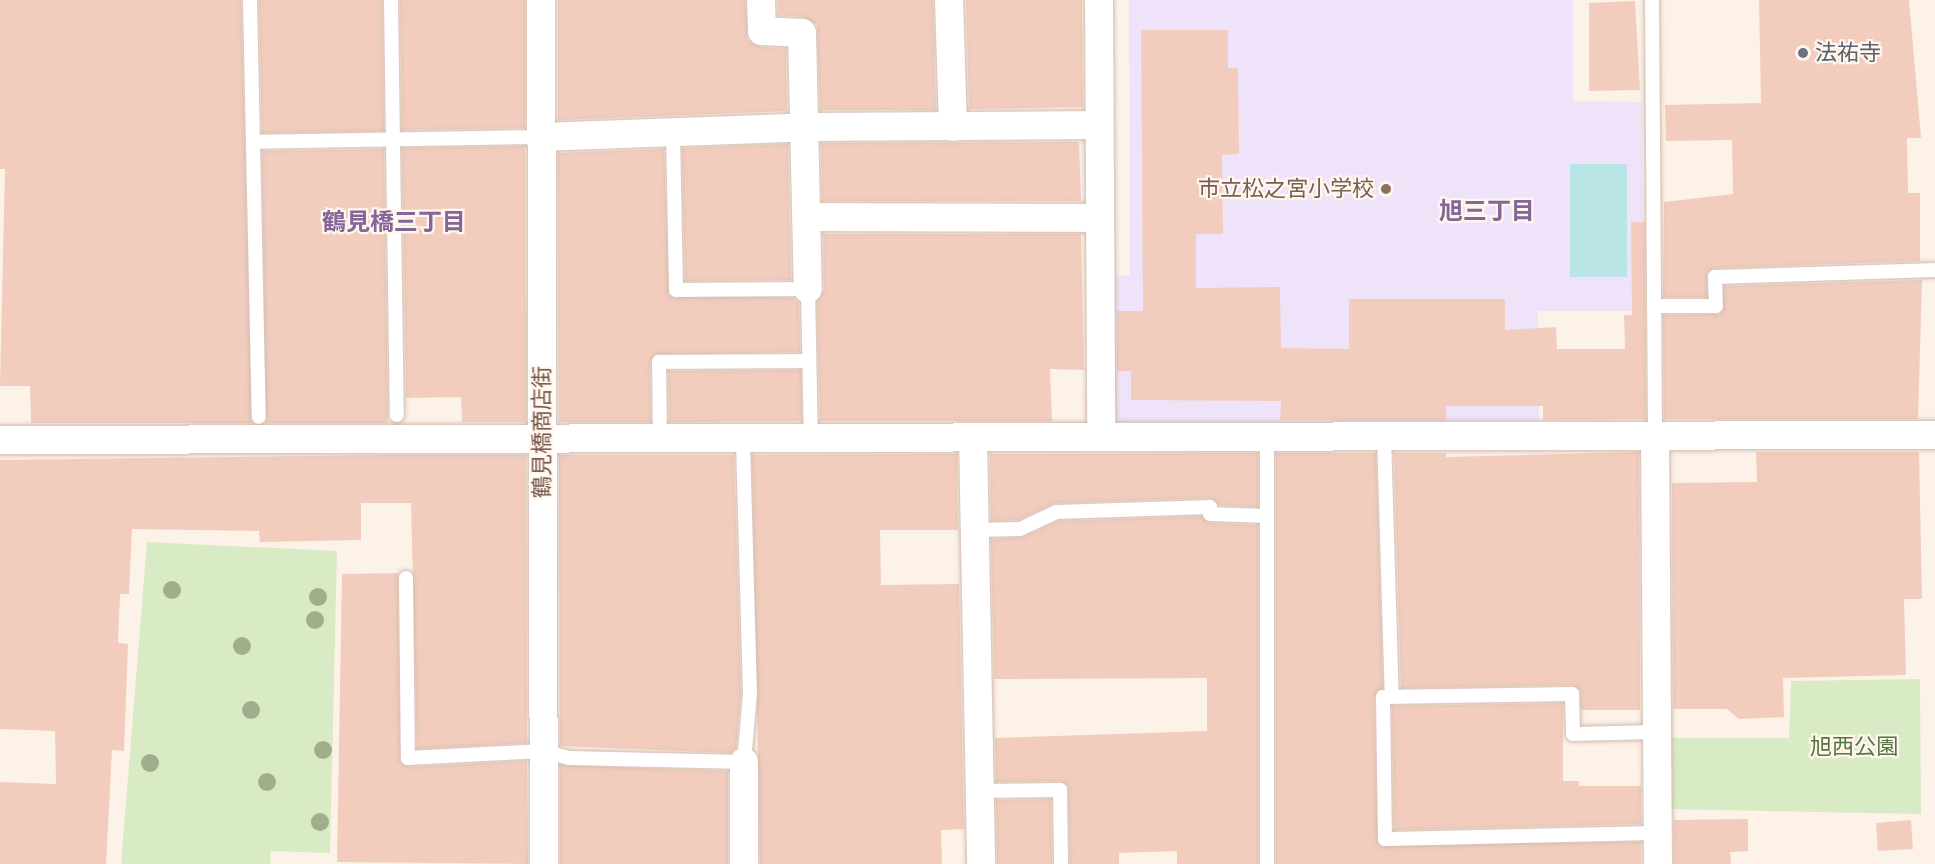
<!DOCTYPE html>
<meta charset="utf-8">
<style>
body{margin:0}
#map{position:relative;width:1935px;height:864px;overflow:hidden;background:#fdf2e7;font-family:"PT Sans Narrow","Noto Sans JP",sans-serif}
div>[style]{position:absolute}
.education>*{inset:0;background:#efe3f9}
.green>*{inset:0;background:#d8ebc4}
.water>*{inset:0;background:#bae5e7}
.building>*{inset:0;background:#f2cdbe}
.roads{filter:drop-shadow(0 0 2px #d1baaf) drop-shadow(0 0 2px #d1baaf)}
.lane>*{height:14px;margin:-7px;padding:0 7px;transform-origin:7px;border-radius:7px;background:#fff}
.street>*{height:28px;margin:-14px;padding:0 14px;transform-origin:14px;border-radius:14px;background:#fff}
.trees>*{width:18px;height:18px;margin:-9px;border-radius:50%;background:#a1ae8b}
.dots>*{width:16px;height:16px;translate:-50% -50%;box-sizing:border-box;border:3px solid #fff6ed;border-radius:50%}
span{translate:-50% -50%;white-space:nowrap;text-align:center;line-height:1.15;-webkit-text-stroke:4.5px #fff6ed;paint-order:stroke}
.worship-label{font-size:22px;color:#5b616d}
.left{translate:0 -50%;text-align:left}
.education-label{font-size:22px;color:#785e54}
.right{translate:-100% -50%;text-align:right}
.street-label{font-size:22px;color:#77564b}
.park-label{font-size:22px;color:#557640}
.neighbourhood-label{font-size:24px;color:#83669a;font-weight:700}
</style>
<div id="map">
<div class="education">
<div style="clip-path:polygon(1129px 0,1573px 0,1573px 101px,1642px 102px,1643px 311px,1538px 311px,1539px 421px,1115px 422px,1115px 276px,1130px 275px)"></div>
</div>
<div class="green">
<div style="clip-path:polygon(147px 542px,337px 551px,330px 853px,271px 851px,270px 864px,121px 864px)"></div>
<div style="clip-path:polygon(1920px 679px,1921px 814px,1665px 809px,1666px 738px,1789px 738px,1791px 681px)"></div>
</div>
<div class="water">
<div style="clip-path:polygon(1570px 164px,1627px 164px,1627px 277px,1570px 277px)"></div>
</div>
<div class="building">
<div style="clip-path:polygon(0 0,241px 0,252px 423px,31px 423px,30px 386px,0 386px,5px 169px,0 169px)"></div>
<div style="clip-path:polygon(259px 0,382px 0,384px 131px,262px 133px)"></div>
<div style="clip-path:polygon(400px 0,525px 0,525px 128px,402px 130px)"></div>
<div style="clip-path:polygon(558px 0,745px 0,748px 40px,761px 47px,786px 49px,787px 111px,558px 120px)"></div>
<div style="clip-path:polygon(778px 0,933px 0,936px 110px,820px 110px,817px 25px,803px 17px,778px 15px)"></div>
<div style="clip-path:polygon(966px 0,1082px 0,1083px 107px,969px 109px)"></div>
<div style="clip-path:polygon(1759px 0,1909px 0,1921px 138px,1907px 138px,1908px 193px,1920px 193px,1920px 261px,1715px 268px,1707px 273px,1707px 297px,1663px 297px,1664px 202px,1733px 194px,1732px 140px,1666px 141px,1665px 105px,1761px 103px)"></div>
<div style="clip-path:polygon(1635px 1px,1640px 90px,1589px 91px,1589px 3px)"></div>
<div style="clip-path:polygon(1141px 30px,1228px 30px,1228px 68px,1238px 68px,1239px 154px,1222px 155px,1223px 234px,1196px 234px,1196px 288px,1280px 287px,1281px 348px,1349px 349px,1349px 299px,1505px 299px,1505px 330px,1556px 327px,1557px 349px,1625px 349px,1624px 315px,1632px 315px,1631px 222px,1645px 222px,1646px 419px,1543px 420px,1543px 406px,1446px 406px,1446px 420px,1280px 420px,1281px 401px,1131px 400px,1131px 371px,1117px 371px,1117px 311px,1143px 311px)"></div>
<div style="clip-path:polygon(1079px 142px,1081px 201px,822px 201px,821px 143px)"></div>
<div style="clip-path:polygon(788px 144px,791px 280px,685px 281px,682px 148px)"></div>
<div style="clip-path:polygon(525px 146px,526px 422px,462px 422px,461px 397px,406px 398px,402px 148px)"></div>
<div style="clip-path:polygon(384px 149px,388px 423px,266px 423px,262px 151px)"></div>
<div style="clip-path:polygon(664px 149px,669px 295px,794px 298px,799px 303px,800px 352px,655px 354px,650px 362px,651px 422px,559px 422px,558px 153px)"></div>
<div style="clip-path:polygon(823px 234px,1081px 234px,1084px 370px,1050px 369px,1052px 421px,820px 421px,817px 302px,824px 289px)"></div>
<div style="clip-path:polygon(1922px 280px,1918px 419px,1664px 419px,1663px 315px,1720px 314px,1724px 286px)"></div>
<div style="clip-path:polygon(801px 370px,802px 421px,669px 422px,668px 371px)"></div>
<div style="clip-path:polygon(1639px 452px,1640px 710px,1581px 710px,1580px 690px,1572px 685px,1401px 688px,1394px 453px,1446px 453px,1446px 457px)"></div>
<div style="clip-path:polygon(1756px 452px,1919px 452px,1922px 599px,1904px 599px,1906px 675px,1783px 678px,1784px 717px,1739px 719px,1727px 709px,1673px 709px,1672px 483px,1757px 482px)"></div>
<div style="clip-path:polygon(1258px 453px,1258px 507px,1219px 505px,1210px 498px,1056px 503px,1018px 520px,991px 521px,990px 454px)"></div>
<div style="clip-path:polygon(1276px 453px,1376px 453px,1383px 688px,1374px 697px,1378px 844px,1641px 842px,1641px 864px,1276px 864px)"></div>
<div style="clip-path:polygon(957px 454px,958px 530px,880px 530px,881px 585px,959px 584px,964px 829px,941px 830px,942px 864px,760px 864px,752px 455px)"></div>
<div style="clip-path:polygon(388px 455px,526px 455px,527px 743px,417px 749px,411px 503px,361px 503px,361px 540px,260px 542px,259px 531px,132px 529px,129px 594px,120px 594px,118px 643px,128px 644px,124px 751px,112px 750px,106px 864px,0 864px,0 782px,56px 784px,55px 731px,0 729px,0 460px)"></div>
<div style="clip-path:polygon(559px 455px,734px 455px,741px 694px,736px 748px,731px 753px,560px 746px)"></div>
<div style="clip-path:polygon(1202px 516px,1210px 523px,1258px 525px,1258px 864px,1177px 864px,1177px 851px,1119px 853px,1119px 864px,1070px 864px,1068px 786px,1060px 781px,996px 782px,995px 738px,1207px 731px,1207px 678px,994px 679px,991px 539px,1023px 537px,1058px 521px)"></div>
<div style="clip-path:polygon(398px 573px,400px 762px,408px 767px,527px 761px,528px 864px,337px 862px,342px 574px)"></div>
<div style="clip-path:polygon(1563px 703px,1563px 781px,1579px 781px,1579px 786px,1641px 786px,1641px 824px,1394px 830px,1392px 706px)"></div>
<div style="clip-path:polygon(560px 765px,728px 771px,728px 864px,560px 864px)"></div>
<div style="clip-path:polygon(1051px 799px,1052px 864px,997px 864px,996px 800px)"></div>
<div style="clip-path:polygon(1748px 819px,1748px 851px,1730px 852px,1731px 864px,1674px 864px,1674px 820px)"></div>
<div style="clip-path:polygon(1911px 820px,1913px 849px,1878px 851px,1876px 823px)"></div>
</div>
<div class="roads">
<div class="lane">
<div style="left:250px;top:0;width:417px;rotate:88.8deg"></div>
<div style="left:391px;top:0;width:415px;rotate:89.2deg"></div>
<div style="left:1652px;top:0;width:435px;rotate:89.6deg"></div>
<div style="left:673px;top:132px;width:158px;rotate:88.9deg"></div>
<div style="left:676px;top:290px;width:132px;rotate:-0.4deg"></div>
<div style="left:808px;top:289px;width:150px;rotate:88.9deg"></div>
<div style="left:253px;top:142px;width:288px;rotate:-1deg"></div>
<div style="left:1654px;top:306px;width:62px"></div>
<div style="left:1716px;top:306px;width:29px;rotate:-92deg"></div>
<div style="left:1715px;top:277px;width:220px;rotate:-1.8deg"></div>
<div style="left:1384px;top:435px;width:262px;rotate:88.3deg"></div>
<div style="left:1267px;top:436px;width:428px;rotate:90deg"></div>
<div style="left:660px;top:440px;width:78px;rotate:-90.7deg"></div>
<div style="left:659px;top:362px;width:150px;rotate:-0.4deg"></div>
<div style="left:976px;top:530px;width:44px;rotate:-1.3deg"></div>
<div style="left:1020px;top:529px;width:40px;rotate:-25deg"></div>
<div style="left:1056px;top:512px;width:154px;rotate:-1.9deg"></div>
<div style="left:1210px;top:507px;width:7px;rotate:90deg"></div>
<div style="left:1210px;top:514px;width:57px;rotate:2deg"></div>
<div style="left:406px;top:578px;width:180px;rotate:89.4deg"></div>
<div style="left:408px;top:758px;width:135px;rotate:-3deg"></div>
<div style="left:543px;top:751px;width:27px;rotate:15deg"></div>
<div style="left:569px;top:758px;width:175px;rotate:1.3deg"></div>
<div style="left:744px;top:762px;width:68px;rotate:-85deg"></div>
<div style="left:750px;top:694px;width:254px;rotate:-91.6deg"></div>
<div style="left:1657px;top:732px;width:84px;rotate:178.6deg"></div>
<div style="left:1573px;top:734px;width:40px;rotate:-91.4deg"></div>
<div style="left:1572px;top:694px;width:189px;rotate:179.1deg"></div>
<div style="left:1383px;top:697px;width:142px;rotate:89.2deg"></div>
<div style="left:1385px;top:839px;width:273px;rotate:-1.3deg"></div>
<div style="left:981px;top:791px;width:79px;rotate:-0.7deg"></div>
<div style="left:1060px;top:790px;width:74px;rotate:89.2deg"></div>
</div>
<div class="street">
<div style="left:541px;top:0;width:864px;rotate:89.8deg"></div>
<div style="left:761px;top:0;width:31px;rotate:88deg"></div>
<div style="left:762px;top:31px;width:40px;rotate:2.9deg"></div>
<div style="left:802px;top:33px;width:256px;rotate:88.7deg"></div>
<div style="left:949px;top:0;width:127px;rotate:88.2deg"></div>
<div style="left:1099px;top:0;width:437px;rotate:89.7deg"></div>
<div style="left:541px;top:137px;width:268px;rotate:-2.1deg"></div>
<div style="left:809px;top:127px;width:290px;rotate:-0.4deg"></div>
<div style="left:807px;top:217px;width:292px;rotate:0.2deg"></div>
<div style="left:1655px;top:435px;width:429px;rotate:89.6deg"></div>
<div style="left:973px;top:438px;width:426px;rotate:88.9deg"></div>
<div style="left:0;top:440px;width:1935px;rotate:-0.15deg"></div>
<div style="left:744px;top:762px;width:102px;rotate:90deg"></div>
</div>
</div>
<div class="trees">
<div style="left:172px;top:590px"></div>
<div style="left:318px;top:597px"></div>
<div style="left:315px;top:620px"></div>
<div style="left:242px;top:646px"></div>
<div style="left:251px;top:710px"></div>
<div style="left:323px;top:750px"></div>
<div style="left:150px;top:763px"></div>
<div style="left:267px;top:782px"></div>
<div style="left:320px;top:822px"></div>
</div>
<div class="dots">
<div style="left:1803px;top:53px;background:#6b7280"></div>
<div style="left:1386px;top:189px;background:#8d6e63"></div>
</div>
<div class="worship-label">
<span class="left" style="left:1815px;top:53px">法祐寺</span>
</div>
<div class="education-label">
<span class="right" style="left:1374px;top:189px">市立松之宮小学校</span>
</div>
<div class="street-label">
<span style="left:542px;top:432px;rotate:-90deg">鶴見橋商店街</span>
</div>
<div class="park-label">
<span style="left:1854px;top:747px">旭西公園</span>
</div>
<div class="neighbourhood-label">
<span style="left:1487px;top:211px">旭三丁目</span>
<span style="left:394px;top:222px">鶴見橋三丁目</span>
</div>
</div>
